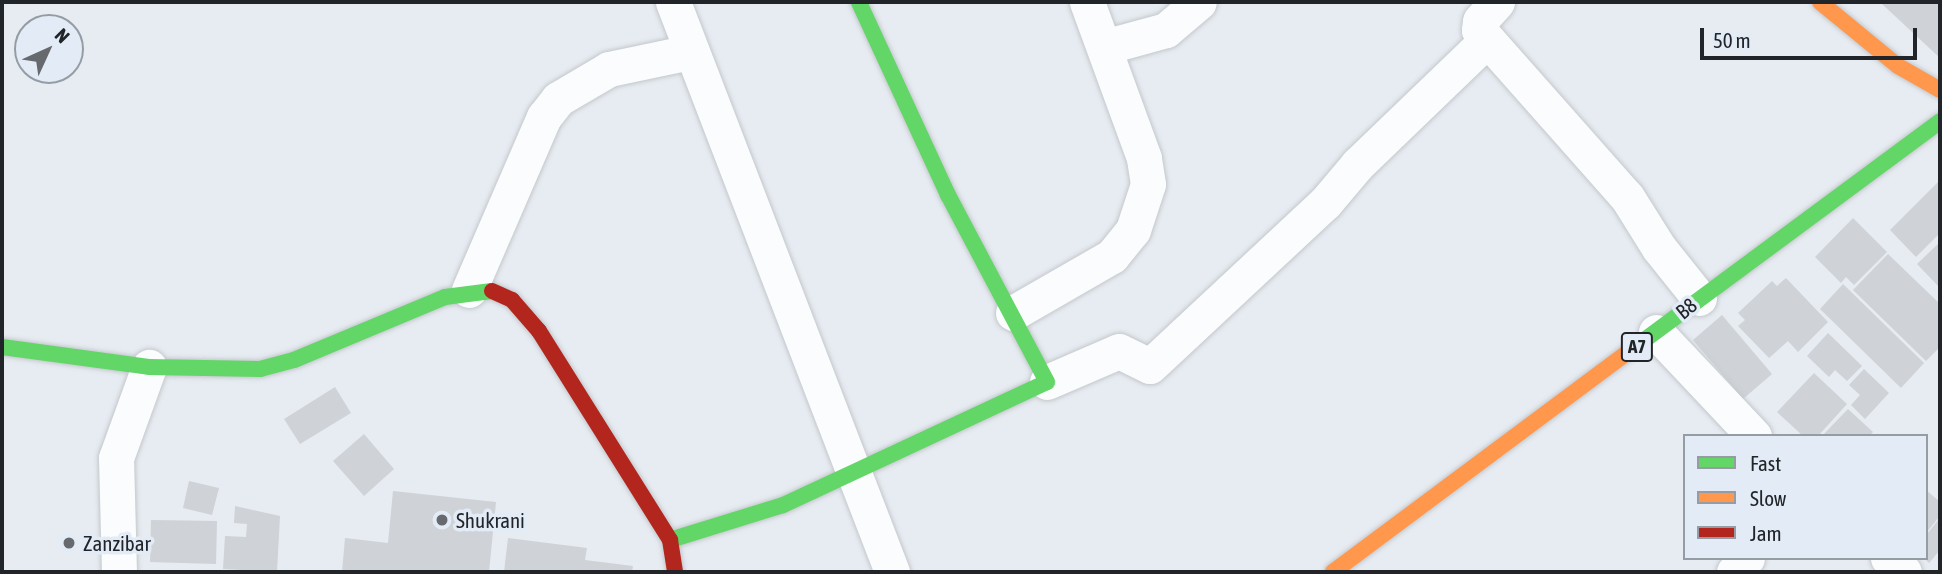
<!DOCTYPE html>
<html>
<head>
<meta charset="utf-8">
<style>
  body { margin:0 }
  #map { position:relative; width:1942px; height:574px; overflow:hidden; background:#e7ecf2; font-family:"Asap Condensed",sans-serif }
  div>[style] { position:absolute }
  .building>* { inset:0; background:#cfd2d6 }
  .roads { filter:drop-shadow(0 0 2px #c4c8cc) drop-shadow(0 0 2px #c4c8cc) }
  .street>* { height:35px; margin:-17.5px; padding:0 17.5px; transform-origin:17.5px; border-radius:17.5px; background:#fbfcfd }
  .fast>* { height:16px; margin:-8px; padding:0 8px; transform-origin:8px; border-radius:8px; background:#63d668 }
  .slow>* { height:16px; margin:-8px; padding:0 8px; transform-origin:8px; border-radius:8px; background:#ff974d }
  .jam>* { height:16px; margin:-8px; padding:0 8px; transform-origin:8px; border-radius:8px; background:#b3261e }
  .dots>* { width:19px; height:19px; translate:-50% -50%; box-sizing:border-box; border:4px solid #e3ecf6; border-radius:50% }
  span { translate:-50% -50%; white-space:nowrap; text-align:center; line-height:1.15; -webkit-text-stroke:7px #e3ecf6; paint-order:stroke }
  .shield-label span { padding:2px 5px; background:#e3ecf6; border:2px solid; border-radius:5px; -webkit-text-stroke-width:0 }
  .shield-label { font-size:19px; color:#212428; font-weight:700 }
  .street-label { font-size:21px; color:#212428 }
  .poi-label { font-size:21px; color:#212428 }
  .left { translate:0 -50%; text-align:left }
  .frame { position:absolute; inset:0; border:4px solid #212428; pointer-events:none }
  .legend { position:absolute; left:1683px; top:434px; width:245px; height:126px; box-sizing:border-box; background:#e3ecf6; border:2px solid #959ca4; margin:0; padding:9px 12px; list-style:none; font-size:21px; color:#212428 }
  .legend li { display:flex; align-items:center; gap:14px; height:35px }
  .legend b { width:35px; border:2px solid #959ca4 }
  .north { position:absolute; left:14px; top:14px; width:70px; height:70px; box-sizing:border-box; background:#e3ecf6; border:2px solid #959ca4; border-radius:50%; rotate:45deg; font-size:19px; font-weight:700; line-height:28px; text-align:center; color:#212428 }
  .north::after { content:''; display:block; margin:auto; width:24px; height:32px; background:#666a6f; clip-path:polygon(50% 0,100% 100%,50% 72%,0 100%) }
  .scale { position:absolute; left:1700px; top:28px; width:217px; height:32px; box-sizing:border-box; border:4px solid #212428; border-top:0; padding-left:9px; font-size:21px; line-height:24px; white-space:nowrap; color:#212428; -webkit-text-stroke:5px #e3ecf6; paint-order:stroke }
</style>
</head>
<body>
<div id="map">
  <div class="building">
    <div style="clip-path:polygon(1884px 2px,1940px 2px,1940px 58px,1882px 4px)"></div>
    <div style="clip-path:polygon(1940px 180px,1940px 233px,1916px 257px,1890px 230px)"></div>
    <div style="clip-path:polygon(1853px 218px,1887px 252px,1854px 285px,1846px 277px,1841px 283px,1815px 257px)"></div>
    <div style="clip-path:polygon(1940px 242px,1940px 288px,1917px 264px)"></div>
    <div style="clip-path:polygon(1888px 254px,1940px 304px,1940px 347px,1926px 361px,1853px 290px)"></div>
    <div style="clip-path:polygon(1786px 278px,1828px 322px,1798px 352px,1788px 341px,1769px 358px,1738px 326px,1745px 320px,1738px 313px,1772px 281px,1777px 286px)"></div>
    <div style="clip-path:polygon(1843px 284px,1924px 363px,1901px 388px,1820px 309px)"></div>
    <div style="clip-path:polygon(1722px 315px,1772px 374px,1743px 399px,1693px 340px)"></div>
    <div style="clip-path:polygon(1828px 333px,1862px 366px,1847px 381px,1835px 370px,1829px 377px,1807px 356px)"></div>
    <div style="clip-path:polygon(1864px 369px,1889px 393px,1865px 419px,1851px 405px,1860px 395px,1849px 385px)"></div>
    <div style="clip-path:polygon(1814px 373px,1847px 404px,1818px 436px,1803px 436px,1777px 412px)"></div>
    <div style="clip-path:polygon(335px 387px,351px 413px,300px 444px,284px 419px)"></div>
    <div style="clip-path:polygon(1848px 409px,1873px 432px,1869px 436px,1822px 436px)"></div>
    <div style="clip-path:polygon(364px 434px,394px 469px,364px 496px,333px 461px)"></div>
    <div style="clip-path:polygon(189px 481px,219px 488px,212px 515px,183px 508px)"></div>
    <div style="clip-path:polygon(1926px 490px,1940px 502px,1940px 516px,1926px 533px)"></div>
    <div style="clip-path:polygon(393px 491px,496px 502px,489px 572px,342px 572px,345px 538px,388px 543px)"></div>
    <div style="clip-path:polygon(235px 506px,280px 516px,277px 572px,223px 569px,225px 536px,246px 537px,247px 524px,234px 523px)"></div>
    <div style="clip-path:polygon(1940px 518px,1940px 550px,1929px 563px,1924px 558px,1926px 535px)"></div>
    <div style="clip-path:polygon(151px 520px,217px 521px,216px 564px,150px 562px)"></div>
    <div style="clip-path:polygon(508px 538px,587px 548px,585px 560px,633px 566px,632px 572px,504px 572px)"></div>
  </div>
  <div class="roads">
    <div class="street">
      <div style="left:673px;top:2px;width:611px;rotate:68.98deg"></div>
      <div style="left:1497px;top:2px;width:25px;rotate:132deg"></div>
      <div style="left:1480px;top:21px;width:9px;rotate:96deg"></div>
      <div style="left:1479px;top:30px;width:223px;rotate:48.5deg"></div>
      <div style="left:1627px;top:197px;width:60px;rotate:57.9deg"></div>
      <div style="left:1659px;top:248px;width:64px;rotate:51.3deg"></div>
      <div style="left:1104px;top:47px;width:64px;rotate:-15.3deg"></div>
      <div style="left:1166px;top:30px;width:43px;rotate:-40.3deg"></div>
      <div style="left:469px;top:290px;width:189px;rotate:-66.6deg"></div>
      <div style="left:544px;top:117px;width:23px;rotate:-52deg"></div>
      <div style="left:558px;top:99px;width:59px;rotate:-30.5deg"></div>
      <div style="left:609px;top:69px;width:83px;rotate:-11.9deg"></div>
      <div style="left:1013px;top:313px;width:114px;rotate:-29.9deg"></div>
      <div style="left:1112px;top:256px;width:33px;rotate:-51deg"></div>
      <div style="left:1133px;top:230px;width:48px;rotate:-71.9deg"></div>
      <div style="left:1148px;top:184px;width:26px;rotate:-99deg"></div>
      <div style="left:1144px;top:158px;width:166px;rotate:-110.1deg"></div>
      <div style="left:1656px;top:332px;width:143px;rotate:46.7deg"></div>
      <div style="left:1047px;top:382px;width:78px;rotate:-23.3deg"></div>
      <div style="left:1119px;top:351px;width:34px;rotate:26deg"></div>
      <div style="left:1150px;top:366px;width:239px;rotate:-43deg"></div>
      <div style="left:1325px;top:203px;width:51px;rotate:-49.8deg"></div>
      <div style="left:1358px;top:164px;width:179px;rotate:-43.9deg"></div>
      <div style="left:1888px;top:558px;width:21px;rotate:41deg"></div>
      <div style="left:119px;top:572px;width:114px;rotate:-91.5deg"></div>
      <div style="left:116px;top:458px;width:97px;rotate:-70.1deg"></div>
      <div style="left:1734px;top:572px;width:19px;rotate:-47deg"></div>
    </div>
    <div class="fast">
      <div style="left:2px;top:347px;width:148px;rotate:7.7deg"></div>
      <div style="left:149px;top:367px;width:111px;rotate:1deg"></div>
      <div style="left:260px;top:369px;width:35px;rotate:-15deg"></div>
      <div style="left:294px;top:360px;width:164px;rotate:-22.6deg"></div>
      <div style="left:445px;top:297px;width:47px;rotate:-7.3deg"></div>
      <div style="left:1635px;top:347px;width:380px;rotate:-36.5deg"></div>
      <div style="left:670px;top:540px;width:118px;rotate:-17.2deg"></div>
      <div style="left:783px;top:505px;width:291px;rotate:-25deg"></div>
      <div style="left:1047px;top:382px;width:212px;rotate:-117.9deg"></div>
      <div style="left:948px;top:195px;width:213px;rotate:-114.8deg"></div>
    </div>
    <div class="slow">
      <div style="left:1820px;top:2px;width:101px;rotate:39.4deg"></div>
      <div style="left:1898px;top:66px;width:48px;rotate:29.7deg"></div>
      <div style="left:1333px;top:572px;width:377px;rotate:-36.7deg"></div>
    </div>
    <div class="jam">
      <div style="left:492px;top:291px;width:22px;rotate:24deg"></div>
      <div style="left:512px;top:300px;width:41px;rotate:48.9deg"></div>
      <div style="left:539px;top:331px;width:247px;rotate:57.9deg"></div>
      <div style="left:670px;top:540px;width:32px;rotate:81deg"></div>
    </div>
  </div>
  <div class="dots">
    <div style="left:442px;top:520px;background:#666a6f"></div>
    <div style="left:69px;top:543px;background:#666a6f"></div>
  </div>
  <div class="shield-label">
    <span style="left:1637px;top:347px">A7</span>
  </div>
  <div class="street-label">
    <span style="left:1686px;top:308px;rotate:-39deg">B8</span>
  </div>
  <div class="poi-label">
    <span class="left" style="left:456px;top:520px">Shukrani</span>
    <span class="left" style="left:83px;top:543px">Zanzibar</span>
  </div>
  <div class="frame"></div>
  <ul class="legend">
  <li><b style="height:9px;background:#63d668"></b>Fast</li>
  <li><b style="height:9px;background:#ff974d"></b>Slow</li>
  <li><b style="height:9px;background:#b3261e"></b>Jam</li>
  </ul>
  <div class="north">N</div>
  <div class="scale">50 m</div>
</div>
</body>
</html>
